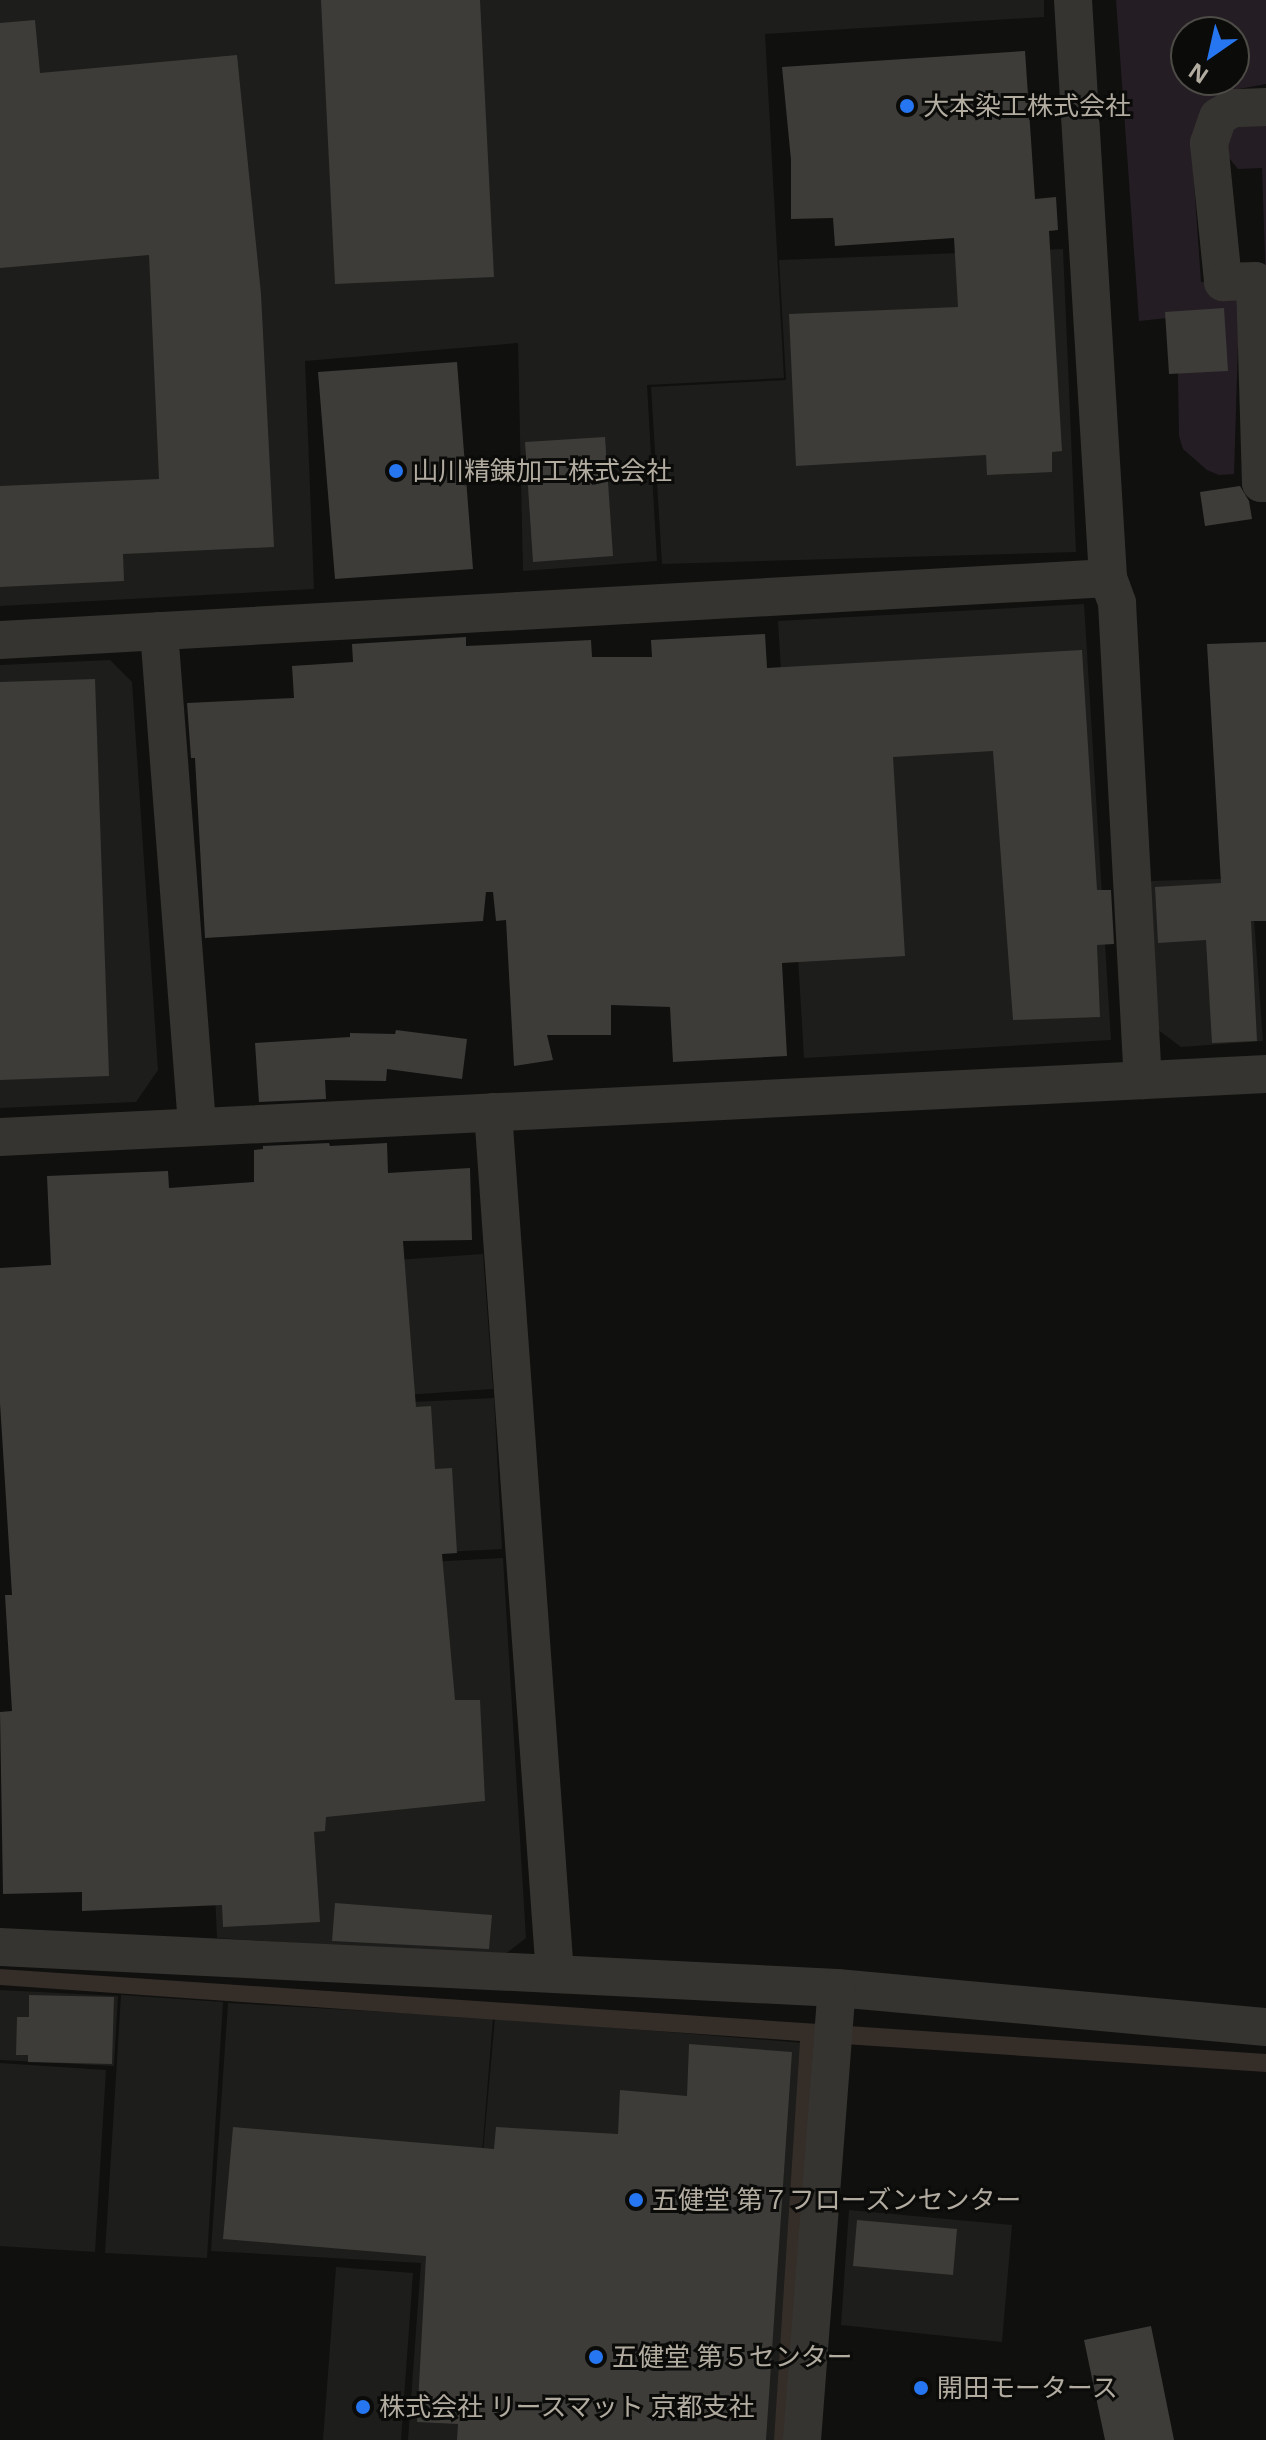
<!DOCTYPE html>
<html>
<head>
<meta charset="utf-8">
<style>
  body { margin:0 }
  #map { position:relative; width:1266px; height:2440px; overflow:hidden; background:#10100f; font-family:"Noto Sans","Noto Sans JP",sans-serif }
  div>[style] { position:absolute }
  .built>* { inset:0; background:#1d1d1b }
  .green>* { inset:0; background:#251d24 }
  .water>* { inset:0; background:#352d28 }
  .building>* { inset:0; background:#3d3c39 }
  .minor>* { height:38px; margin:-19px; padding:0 19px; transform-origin:19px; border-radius:19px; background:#353430 }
  .dots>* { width:22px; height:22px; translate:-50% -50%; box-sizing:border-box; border:4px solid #0b0b0a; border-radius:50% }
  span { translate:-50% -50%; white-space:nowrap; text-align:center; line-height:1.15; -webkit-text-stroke:6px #0b0b0a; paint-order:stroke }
  .poi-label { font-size:26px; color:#b1aba0 }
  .left { translate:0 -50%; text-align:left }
  .north { position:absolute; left:1170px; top:16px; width:80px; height:80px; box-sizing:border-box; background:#0b0b0a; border:2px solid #4d4b46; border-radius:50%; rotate:214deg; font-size:22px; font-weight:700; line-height:32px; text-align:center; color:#b1aba0 }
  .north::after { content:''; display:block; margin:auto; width:28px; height:36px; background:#2676f1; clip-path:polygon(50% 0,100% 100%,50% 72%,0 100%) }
</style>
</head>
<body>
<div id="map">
  <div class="built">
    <div style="clip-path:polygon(0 0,1044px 0,1044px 17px,765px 34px,784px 378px,647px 385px,657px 561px,523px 571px,518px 343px,305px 361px,314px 589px,0 606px)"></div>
    <div style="clip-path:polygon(1063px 249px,1076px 552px,662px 564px,651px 387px,786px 380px,779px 260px)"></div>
    <div style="clip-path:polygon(1084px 604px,1111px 1040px,804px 1058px,778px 621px)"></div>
    <div style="clip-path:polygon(110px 660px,132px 682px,158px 1070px,136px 1102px,0 1108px,0 665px)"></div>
    <div style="clip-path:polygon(1251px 878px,1263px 1041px,1181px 1047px,1157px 1029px,1150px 881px)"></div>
    <div style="clip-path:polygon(483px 1254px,493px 1389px,201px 1409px,192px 1274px)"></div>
    <div style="clip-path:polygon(494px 1398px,502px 1549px,198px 1565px,189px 1413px)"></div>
    <div style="clip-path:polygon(503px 1558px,526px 1938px,503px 1956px,217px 1938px,201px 1574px)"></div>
    <div style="clip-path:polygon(0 1990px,118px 1996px,114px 2066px,0 2060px)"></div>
    <div style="clip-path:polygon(121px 1995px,223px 2002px,207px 2258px,105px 2253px)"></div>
    <div style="clip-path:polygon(228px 2003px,493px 2018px,473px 2265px,495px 2018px,804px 2043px,777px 2440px,408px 2440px,421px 2263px,211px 2251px)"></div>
    <div style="clip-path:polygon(0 2063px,106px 2070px,95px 2252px,0 2246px)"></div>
    <div style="clip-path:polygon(849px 2210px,1012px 2225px,1002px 2342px,841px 2325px)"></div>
    <div style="clip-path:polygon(336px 2267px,413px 2273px,401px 2440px,323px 2440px)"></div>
  </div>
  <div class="green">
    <div style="clip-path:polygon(evenodd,1116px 0,1266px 0,1266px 84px,1233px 90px,1191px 140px,1201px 282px,1240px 278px,1234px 474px,1219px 475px,1207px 470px,1183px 449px,1179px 436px,1177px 317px,1139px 321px,1116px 0,1186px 32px,1234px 32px,1234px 80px,1186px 80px,1186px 32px)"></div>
    <div style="clip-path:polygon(1266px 122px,1266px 287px,1262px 168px,1238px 169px,1225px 153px,1233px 129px,1242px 123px)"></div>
  </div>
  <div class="water">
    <div style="clip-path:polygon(0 1969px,1266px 2054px,1266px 2072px,814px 2042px,787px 2440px,774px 2440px,800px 2041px,0 1985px)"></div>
  </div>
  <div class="building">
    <div style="clip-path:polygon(321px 0,480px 0,494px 277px,335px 284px)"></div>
    <div style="clip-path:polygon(35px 20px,40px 73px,237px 55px,261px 294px,274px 547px,123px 554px,124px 581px,0 587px,0 486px,159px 479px,149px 255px,0 268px,0 23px)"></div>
    <div style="clip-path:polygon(1025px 51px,1035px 199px,1056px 197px,1058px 230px,1049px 231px,1062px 451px,1052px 452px,1052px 472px,987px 475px,986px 455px,796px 466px,789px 314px,958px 307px,954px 238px,835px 246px,833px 218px,791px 219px,791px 160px,782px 67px)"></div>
    <div style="clip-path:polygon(1224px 308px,1228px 371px,1169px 374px,1165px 312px)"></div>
    <div style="clip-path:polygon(457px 362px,473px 569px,335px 579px,318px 372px)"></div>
    <div style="clip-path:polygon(605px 437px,613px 556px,533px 562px,525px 442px)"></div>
    <div style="clip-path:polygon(1240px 486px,1249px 501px,1252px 519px,1205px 526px,1200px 492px)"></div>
    <div style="clip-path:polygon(765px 634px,767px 668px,1082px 650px,1097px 890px,1111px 890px,1114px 944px,1097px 945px,1100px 1017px,1013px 1020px,993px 751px,893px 757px,905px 956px,782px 963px,787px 1056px,673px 1062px,670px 1007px,611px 1005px,611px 1035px,547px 1035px,553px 1060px,514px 1066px,506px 920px,496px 921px,493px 892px,486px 892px,483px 921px,205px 938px,195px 758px,191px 758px,187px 703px,294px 698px,292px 666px,353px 662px,352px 644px,466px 637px,466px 646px,591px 640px,592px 657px,652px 657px,651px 640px)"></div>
    <div style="clip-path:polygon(1266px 642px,1266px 921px,1251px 921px,1257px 1041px,1212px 1043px,1206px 940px,1158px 943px,1155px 887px,1221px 883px,1207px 644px)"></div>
    <div style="clip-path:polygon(95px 679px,109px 1076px,0 1080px,0 682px)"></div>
    <div style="clip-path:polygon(396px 1030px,467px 1039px,462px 1079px,387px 1069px,386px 1081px,325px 1080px,326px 1099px,259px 1102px,255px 1043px,350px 1037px,350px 1033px,395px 1034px)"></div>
    <div style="clip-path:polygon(329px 1143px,330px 1146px,387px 1143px,388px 1173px,470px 1168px,472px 1240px,403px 1241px,416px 1407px,431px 1406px,435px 1469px,452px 1468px,457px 1553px,442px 1554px,455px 1700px,480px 1700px,485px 1801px,326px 1817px,325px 1831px,314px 1832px,320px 1922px,223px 1927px,222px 1905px,82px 1911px,82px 1892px,3px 1894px,0 1712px,12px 1711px,5px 1595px,12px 1595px,0 1403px,0 1268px,51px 1265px,47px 1176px,168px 1171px,169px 1188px,254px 1182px,254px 1150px,263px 1149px,263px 1146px)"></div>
    <div style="clip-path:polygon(335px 1903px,492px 1915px,489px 1949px,332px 1941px)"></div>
    <div style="clip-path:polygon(29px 1995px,114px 1997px,112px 2064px,28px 2062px,28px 2055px,16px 2055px,17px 2017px,29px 2017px)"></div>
    <div style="clip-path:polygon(689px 2044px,792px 2052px,766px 2440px,457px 2440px,458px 2424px,417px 2422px,426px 2256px,223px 2239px,233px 2127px,494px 2149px,496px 2127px,618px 2134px,620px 2090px,687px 2096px)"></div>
    <div style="clip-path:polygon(857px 2220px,957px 2229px,953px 2275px,853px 2266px)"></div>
    <div style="clip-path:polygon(1151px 2326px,1174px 2440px,1105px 2440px,1084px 2340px)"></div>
  </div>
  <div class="minor">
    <div style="left:1073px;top:0;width:579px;rotate:86.53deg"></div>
    <div style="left:1108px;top:578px;width:27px;rotate:70deg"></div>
    <div style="left:1117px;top:603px;width:478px;rotate:86.9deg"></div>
    <div style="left:1266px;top:107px;width:33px;rotate:178deg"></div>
    <div style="left:1233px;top:108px;width:17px;rotate:149deg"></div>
    <div style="left:1218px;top:117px;width:28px;rotate:109deg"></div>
    <div style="left:1209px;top:143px;width:140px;rotate:84.2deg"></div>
    <div style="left:1223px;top:282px;width:32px;rotate:-2deg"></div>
    <div style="left:1255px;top:281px;width:202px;rotate:88.3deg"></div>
    <div style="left:1261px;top:483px;width:5px"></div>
    <div style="left:159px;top:631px;width:497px;rotate:85.6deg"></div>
    <div style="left:0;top:640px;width:1110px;rotate:-3.2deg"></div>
    <div style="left:493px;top:1112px;width:864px;rotate:85.89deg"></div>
    <div style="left:0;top:1137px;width:1268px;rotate:-2.85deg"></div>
    <div style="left:0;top:1947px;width:838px;rotate:2.8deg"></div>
    <div style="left:837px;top:1988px;width:431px;rotate:5.2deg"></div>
    <div style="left:802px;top:2440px;width:453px;rotate:-85.6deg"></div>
  </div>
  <div class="dots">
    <div style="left:907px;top:106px;background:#2676f1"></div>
    <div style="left:396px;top:471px;background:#2676f1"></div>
    <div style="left:636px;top:2200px;background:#2676f1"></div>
    <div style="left:596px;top:2357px;background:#2676f1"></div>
    <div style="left:921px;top:2388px;background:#2676f1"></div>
    <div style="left:363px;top:2407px;background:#2676f1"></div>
  </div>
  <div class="poi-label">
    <span class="left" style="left:923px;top:106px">大本染工株式会社</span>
    <span class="left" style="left:412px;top:471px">山川精錬加工株式会社</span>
    <span class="left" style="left:652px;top:2200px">五健堂 第７フローズンセンター</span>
    <span class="left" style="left:612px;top:2357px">五健堂 第５センター</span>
    <span class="left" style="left:937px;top:2388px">開田モータース</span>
    <span class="left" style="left:379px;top:2407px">株式会社 リースマット 京都支社</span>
  </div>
  <div class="north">N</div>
</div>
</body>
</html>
